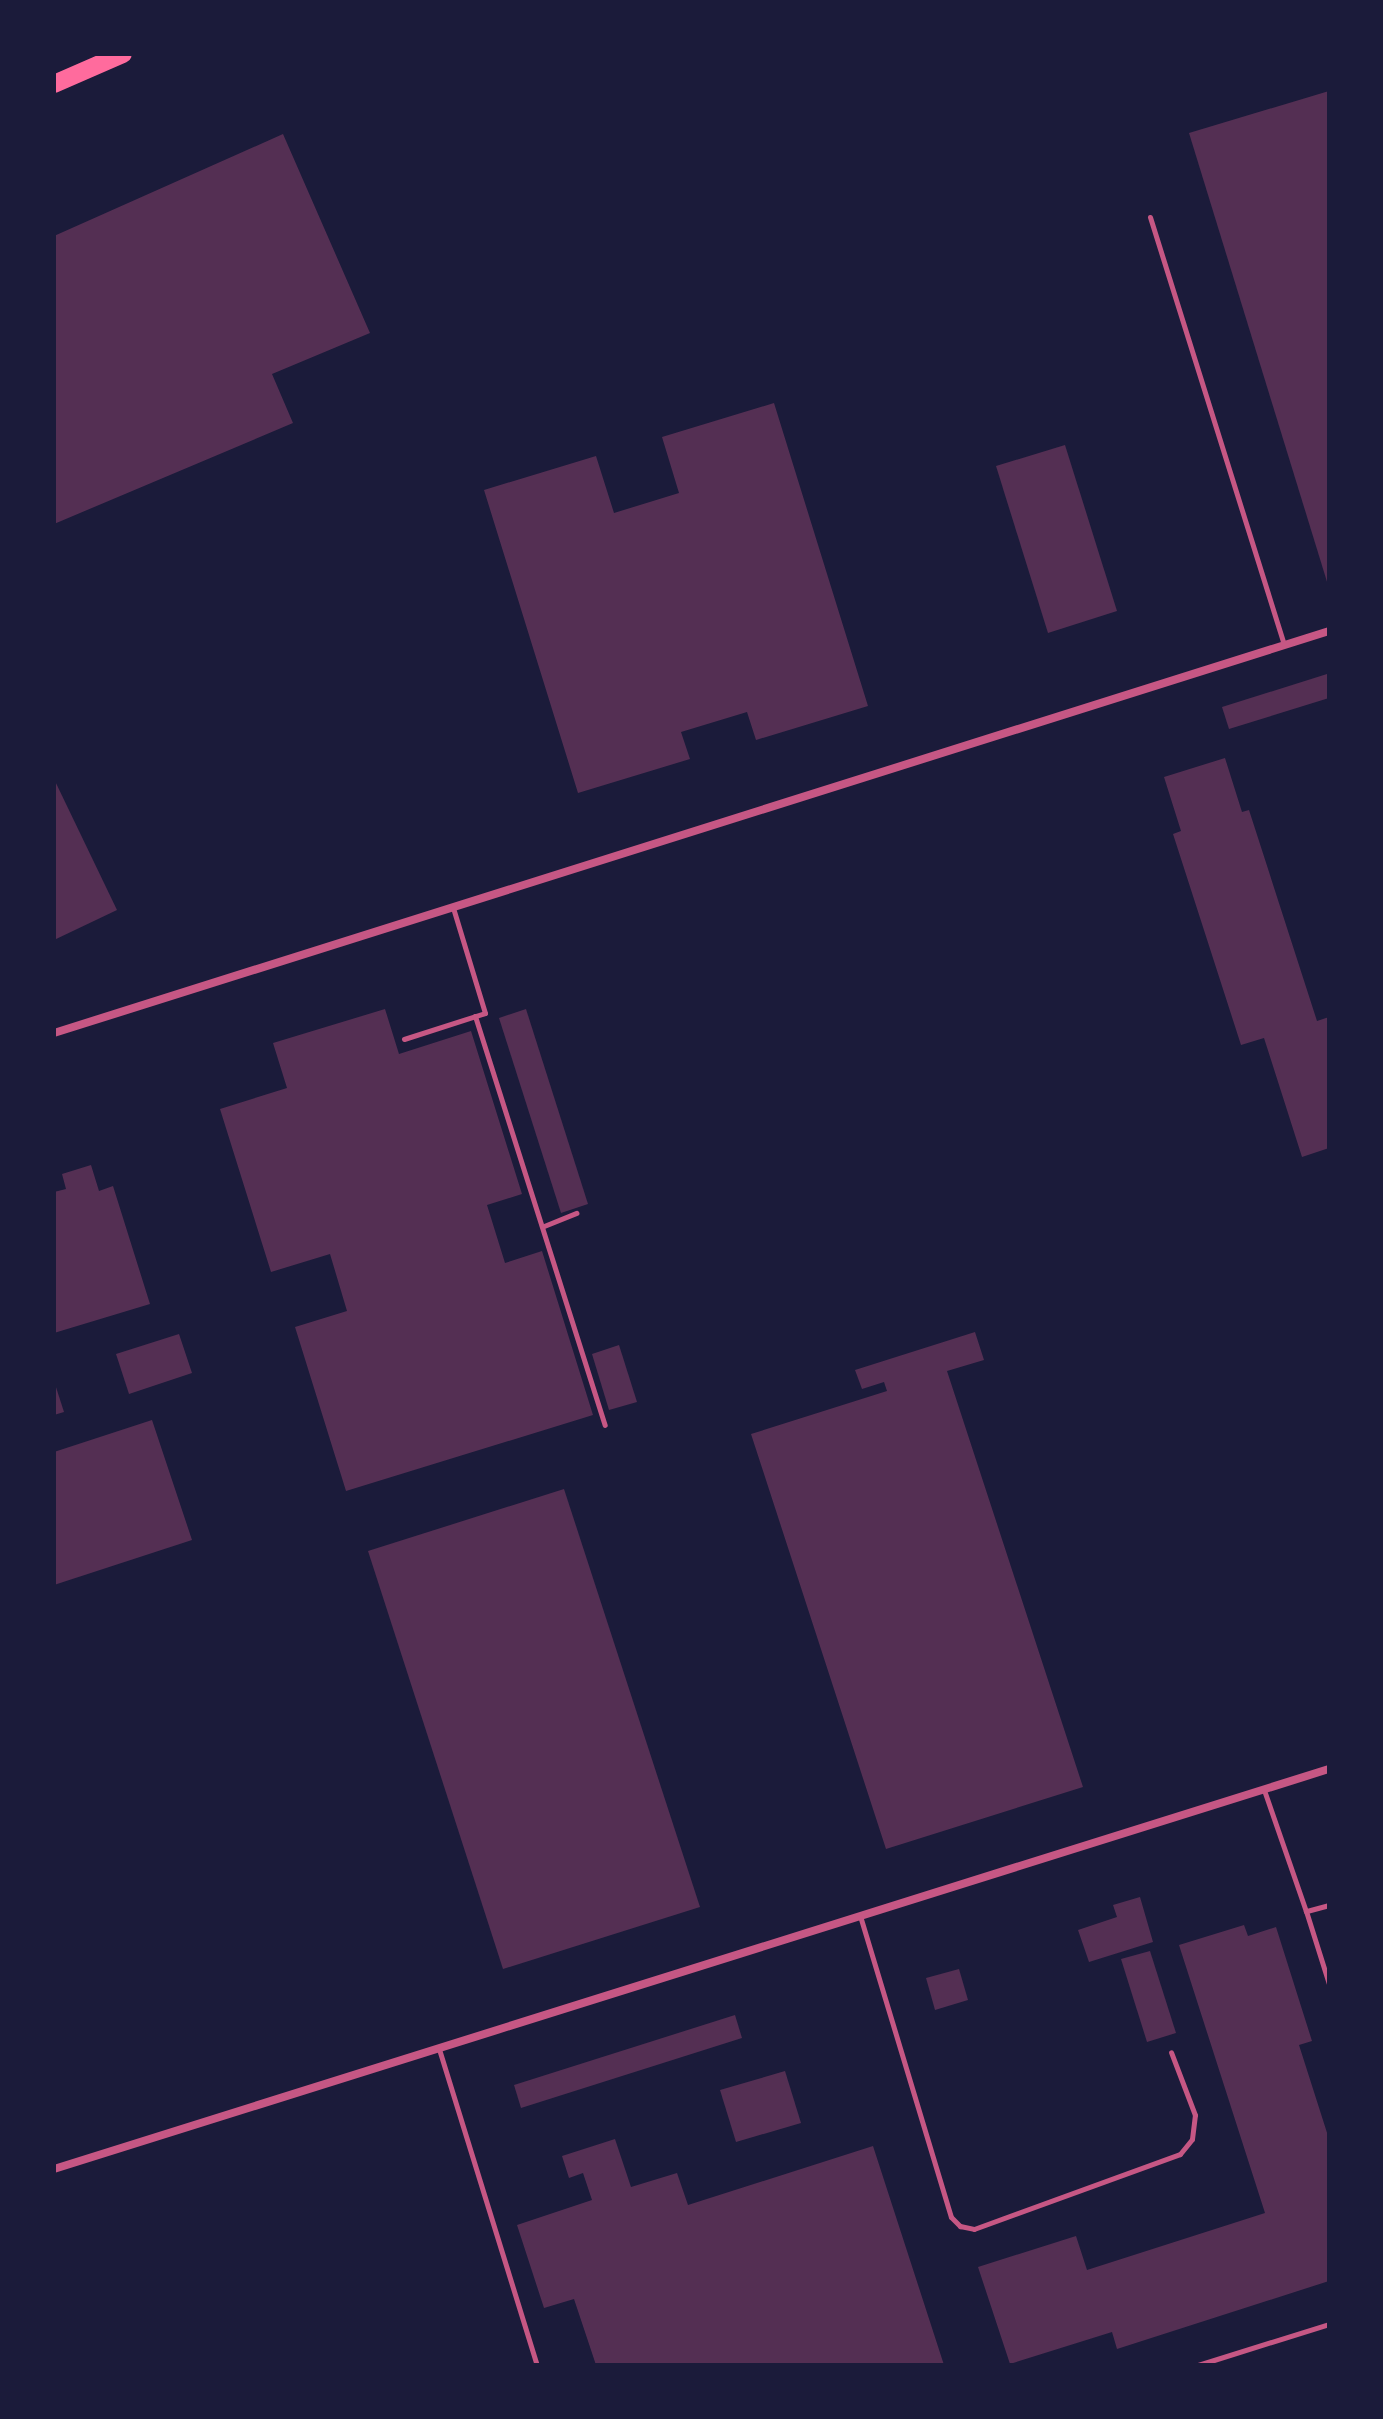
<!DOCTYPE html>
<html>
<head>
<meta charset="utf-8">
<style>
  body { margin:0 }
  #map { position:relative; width:1383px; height:2419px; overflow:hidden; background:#1b1b3a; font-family:Commissioner,sans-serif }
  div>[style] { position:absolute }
  .building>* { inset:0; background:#542f53 }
  .service>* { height:5px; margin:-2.5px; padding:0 2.5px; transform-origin:2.5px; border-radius:2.5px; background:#c65784 }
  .minor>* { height:8px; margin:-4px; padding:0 4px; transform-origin:4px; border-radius:4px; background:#c65784 }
  .primary>* { height:18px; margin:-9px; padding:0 9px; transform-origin:9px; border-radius:9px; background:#ff6b9d }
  span { translate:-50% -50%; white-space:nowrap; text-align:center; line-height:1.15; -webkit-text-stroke:7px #1b1b3a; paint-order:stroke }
  .frame { position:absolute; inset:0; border:56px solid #1b1b3a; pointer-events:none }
</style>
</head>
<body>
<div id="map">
  <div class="building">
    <div style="clip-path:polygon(1329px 91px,1329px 585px,1328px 585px,1189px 133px)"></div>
    <div style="clip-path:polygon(283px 134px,370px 333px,272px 374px,293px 423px,54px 524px,54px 236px)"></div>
    <div style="clip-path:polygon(774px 403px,868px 706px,756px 740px,747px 712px,681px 732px,690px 759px,578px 793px,484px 490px,596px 456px,614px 513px,679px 493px,662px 437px)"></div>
    <div style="clip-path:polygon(1065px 445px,1117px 611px,1048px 633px,996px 466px)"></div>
    <div style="clip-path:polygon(1327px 674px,1329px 698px,1229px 729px,1222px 707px)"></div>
    <div style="clip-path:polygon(1225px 758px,1242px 812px,1249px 810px,1317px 1021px,1329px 1017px,1329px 1148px,1302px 1157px,1264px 1038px,1241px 1045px,1173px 834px,1181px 831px,1164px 777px)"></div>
    <div style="clip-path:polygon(54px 779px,117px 910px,54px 940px)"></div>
    <div style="clip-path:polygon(385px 1009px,399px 1054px,471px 1031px,522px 1194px,487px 1205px,505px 1263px,542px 1251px,593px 1415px,346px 1491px,295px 1327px,347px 1311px,330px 1254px,271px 1272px,220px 1109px,287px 1088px,273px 1043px)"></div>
    <div style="clip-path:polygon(526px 1009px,588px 1204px,561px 1213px,499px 1018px)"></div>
    <div style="clip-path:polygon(91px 1165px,99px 1191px,113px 1186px,150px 1304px,54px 1333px,54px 1192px,66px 1189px,62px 1174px)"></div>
    <div style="clip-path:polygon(975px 1332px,984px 1360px,947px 1371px,1083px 1787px,886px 1849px,751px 1434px,887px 1391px,884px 1382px,862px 1389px,855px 1370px)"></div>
    <div style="clip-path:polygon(179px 1334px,192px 1373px,129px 1394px,116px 1354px)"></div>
    <div style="clip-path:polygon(619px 1345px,637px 1402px,609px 1410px,592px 1354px)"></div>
    <div style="clip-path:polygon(54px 1381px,64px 1412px,54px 1415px)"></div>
    <div style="clip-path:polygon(152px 1420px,192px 1540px,54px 1585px,54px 1452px)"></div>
    <div style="clip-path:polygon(564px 1489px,700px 1907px,503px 1969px,368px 1551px)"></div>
    <div style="clip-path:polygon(1140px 1897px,1153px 1942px,1089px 1962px,1078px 1930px,1117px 1917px,1113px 1905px)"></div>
    <div style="clip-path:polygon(1244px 1925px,1248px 1936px,1276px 1927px,1312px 2041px,1299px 2045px,1329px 2139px,1329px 2281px,1117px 2349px,1112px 2332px,1010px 2364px,978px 2267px,1076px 2236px,1087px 2270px,1265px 2213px,1179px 1945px)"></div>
    <div style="clip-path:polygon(1150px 1951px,1176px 2033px,1147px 2042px,1121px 1959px)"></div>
    <div style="clip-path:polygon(959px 1969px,968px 2000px,935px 2010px,926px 1978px)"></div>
    <div style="clip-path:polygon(735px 2015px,742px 2038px,521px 2108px,514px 2085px)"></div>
    <div style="clip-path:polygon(785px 2071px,801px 2123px,736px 2142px,720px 2090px)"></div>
    <div style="clip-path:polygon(615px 2139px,631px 2187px,677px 2173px,688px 2205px,873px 2146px,944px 2365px,596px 2365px,574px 2299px,544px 2308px,517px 2225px,592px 2200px,583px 2173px,569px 2178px,562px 2156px)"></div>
  </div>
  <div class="service">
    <div style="left:1150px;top:217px;width:448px;rotate:72.6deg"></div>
    <div style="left:475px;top:1016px;width:429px;rotate:72.4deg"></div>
    <div style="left:404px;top:1039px;width:85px;rotate:-17.8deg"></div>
    <div style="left:485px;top:1013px;width:110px;rotate:-106.9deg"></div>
    <div style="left:544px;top:1226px;width:35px;rotate:-22deg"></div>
    <div style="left:1264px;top:1790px;width:128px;rotate:70.9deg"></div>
    <div style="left:1329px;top:1905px;width:24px;rotate:165deg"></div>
    <div style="left:1306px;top:1911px;width:77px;rotate:72.5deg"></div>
    <div style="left:861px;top:1919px;width:311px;rotate:73.2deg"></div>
    <div style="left:951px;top:2217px;width:13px;rotate:45deg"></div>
    <div style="left:960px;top:2226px;width:14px;rotate:12deg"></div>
    <div style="left:974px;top:2229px;width:219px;rotate:-20deg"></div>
    <div style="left:1180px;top:2154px;width:19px;rotate:-51deg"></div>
    <div style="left:1192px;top:2139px;width:24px;rotate:-83deg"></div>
    <div style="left:1195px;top:2115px;width:67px;rotate:-110.9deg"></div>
    <div style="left:439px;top:2049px;width:331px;rotate:72.8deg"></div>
    <div style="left:1198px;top:2365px;width:137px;rotate:-17.4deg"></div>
  </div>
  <div class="minor">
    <div style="left:54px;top:1033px;width:1337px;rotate:-17.5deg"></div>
    <div style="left:54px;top:2169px;width:1336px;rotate:-17.42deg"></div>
  </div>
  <div class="primary">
    <div style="left:54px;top:84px;width:75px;rotate:-23.5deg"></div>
  </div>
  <div class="frame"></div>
</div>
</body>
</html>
